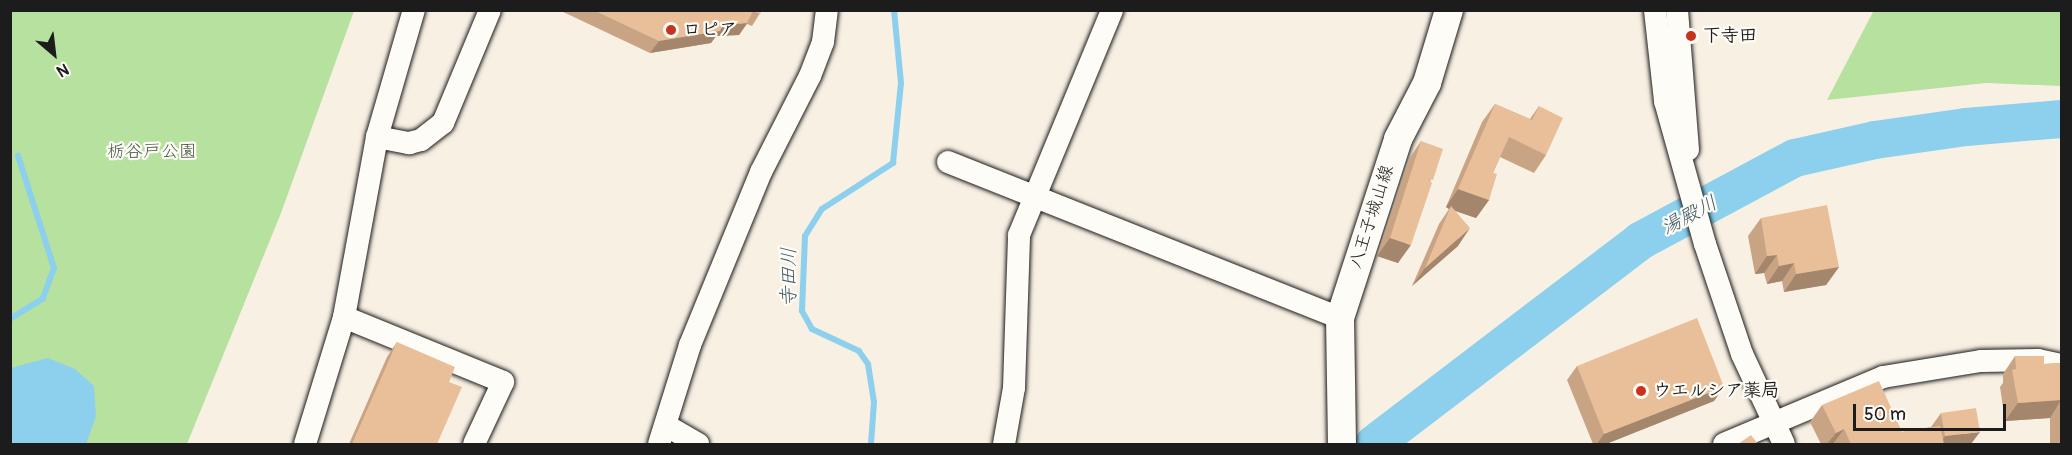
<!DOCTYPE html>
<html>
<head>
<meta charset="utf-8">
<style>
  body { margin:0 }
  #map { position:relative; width:2072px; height:455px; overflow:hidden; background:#f9f0e4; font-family:Pangolin,"Klee One",sans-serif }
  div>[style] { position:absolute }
  .green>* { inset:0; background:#b6e19f }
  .water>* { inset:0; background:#8cd0ed }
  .stream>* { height:6px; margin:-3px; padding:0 3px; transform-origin:3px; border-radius:3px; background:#8cd0ed }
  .river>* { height:38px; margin:-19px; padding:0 19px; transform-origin:19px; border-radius:19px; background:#8cd0ed }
  .roads { filter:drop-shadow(0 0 2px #1c1c1c) drop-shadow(0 0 2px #1c1c1c) }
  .minor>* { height:22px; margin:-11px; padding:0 11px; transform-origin:11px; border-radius:11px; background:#fdfcf7 }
  .major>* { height:28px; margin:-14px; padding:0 14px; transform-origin:14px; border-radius:14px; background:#fdfcf7 }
  .wall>* { inset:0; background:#c8a484 }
  .shaded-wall>* { inset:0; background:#a3866b }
  .building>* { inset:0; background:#e9bf99 }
  .dots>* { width:16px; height:16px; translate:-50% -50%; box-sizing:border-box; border:3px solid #fdfcf7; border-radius:50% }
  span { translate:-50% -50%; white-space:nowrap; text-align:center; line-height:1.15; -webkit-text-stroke:4.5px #fdfcf7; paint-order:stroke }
  .poi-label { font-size:18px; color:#1c1c1c; font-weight:700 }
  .left { translate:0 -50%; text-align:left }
  .park-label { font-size:18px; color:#4a5743 }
  .street-label { font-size:18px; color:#1c1c1c }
  .water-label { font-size:20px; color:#435b65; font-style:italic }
  .frame { position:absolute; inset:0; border:12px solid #1c1c1c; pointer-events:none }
  .north { position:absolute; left:24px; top:24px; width:60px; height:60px; -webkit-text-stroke:4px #fdfcf7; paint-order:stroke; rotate:152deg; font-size:16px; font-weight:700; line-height:24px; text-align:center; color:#1c1c1c }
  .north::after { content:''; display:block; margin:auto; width:21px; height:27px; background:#1c1c1c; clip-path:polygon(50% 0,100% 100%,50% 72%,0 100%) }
  .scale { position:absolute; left:1853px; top:404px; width:153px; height:27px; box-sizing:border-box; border:3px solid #1c1c1c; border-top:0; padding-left:8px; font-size:18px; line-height:21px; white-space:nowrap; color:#1c1c1c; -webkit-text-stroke:4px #fdfcf7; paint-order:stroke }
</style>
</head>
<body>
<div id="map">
  <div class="green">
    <div style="clip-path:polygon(1874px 10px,2061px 11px,2061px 86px,1986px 83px,1827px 100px)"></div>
    <div style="clip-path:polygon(10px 11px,354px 11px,281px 213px,187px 444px,11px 444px)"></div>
  </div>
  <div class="water">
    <div style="clip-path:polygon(48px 358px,75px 369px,94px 386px,96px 416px,86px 444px,11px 444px,11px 368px)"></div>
  </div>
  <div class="stream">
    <div style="left:10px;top:319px;width:39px;rotate:-32deg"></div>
    <div style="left:43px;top:298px;width:32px;rotate:-70deg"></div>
    <div style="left:54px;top:268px;width:118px;rotate:-107.8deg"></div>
    <div style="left:871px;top:444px;width:42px;rotate:-85.9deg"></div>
    <div style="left:874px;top:402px;width:38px;rotate:-99deg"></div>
    <div style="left:868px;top:364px;width:16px;rotate:-125deg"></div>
    <div style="left:859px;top:351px;width:52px;rotate:-154.9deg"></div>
    <div style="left:812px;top:329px;width:21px;rotate:-119deg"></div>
    <div style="left:802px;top:311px;width:75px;rotate:-87.7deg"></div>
    <div style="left:805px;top:236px;width:32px;rotate:-58deg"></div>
    <div style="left:822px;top:209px;width:85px;rotate:-32.9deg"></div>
    <div style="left:893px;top:163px;width:80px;rotate:-84.3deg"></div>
    <div style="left:901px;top:83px;width:73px;rotate:-95.5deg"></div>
  </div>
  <div class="river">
    <div style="left:1374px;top:444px;width:335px;rotate:-37.3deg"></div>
    <div style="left:1640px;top:241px;width:176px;rotate:-28.2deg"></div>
    <div style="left:1795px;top:158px;width:82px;rotate:-12.7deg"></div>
    <div style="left:1875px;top:140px;width:92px;rotate:-8.1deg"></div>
    <div style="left:1966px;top:127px;width:96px;rotate:-4.8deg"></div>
  </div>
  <div class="roads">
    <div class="minor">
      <div style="left:1655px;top:10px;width:92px;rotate:83.7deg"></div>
      <div style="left:1665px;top:101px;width:148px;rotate:74.4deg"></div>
      <div style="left:1705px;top:244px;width:116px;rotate:71.4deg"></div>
      <div style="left:1742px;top:354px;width:99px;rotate:65deg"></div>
      <div style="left:1677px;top:10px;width:140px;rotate:85.5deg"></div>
      <div style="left:377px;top:137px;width:33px;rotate:11deg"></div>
      <div style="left:409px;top:143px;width:12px;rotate:-14deg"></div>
      <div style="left:421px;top:140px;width:28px;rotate:-38deg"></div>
      <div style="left:443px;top:123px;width:122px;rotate:-67.4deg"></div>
      <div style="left:948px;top:162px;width:422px;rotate:21.7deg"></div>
      <div style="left:344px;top:317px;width:172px;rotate:22.2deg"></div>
      <div style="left:503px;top:382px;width:68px;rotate:115.1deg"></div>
      <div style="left:667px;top:426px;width:36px;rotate:30deg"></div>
      <div style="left:305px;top:444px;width:133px;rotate:-72.9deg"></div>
      <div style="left:344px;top:317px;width:183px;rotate:-79.6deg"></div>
      <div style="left:377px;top:137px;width:132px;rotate:-73.8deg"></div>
      <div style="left:659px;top:444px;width:104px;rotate:-72.6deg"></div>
      <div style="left:690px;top:345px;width:187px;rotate:-67.7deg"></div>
      <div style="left:761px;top:172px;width:108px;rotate:-63deg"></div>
      <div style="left:810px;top:76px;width:36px;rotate:-69deg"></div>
      <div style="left:823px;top:42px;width:32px;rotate:-83deg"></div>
      <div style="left:1004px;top:444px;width:57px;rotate:-79.9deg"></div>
      <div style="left:1014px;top:388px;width:153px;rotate:-88.1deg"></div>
      <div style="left:1019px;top:235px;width:243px;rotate:-67.5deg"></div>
      <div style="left:1724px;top:444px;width:173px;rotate:-22.8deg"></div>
      <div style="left:1883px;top:377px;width:99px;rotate:-9.3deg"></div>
      <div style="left:1981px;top:361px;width:57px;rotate:-1deg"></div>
      <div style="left:2038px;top:360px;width:25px;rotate:12deg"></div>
    </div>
    <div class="major">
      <div style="left:1342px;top:444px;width:126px;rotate:-90.9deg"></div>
      <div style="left:1340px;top:318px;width:188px;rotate:-72deg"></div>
      <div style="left:1398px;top:139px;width:63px;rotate:-62.6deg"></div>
      <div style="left:1427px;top:83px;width:76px;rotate:-73.2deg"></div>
    </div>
  </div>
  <div class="wall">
    <div style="clip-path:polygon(559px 10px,762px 10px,752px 26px,747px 24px,739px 35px,716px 36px,711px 43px,650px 53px)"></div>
    <div style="clip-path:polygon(1495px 104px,1530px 119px,1539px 106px,1546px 155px,1534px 173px,1500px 157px,1493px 173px,1489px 200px,1476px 218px,1455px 211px,1458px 246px,1412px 286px,1439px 224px,1449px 209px,1446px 207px,1482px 122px)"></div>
    <div style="clip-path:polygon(1421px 141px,1431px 183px,1398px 263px,1377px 256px,1409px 159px)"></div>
    <div style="clip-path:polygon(1761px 218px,1839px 267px,1826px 285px,1784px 292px,1782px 281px,1767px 284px,1764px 273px,1755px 274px,1748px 236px)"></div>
    <div style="clip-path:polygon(397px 342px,449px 382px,437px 444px,349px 444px,387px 357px)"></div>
    <div style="clip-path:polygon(2015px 356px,2044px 364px,2061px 363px,2061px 444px,2050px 444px,2050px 418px,2005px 421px,2000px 387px,2003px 383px,2003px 374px)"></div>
    <div style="clip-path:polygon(1577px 366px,1724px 387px,1714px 401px,1606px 444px,1593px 444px,1567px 380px)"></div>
    <div style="clip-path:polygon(1822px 405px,1902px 432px,1931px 427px,1941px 413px,1971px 444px,1821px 444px,1810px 422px)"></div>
  </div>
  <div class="shaded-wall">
    <div style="clip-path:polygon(747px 23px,739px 35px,716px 36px,711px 43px,650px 53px,659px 41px,723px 25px)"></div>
    <div style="clip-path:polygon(1458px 189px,1489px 200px,1476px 218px,1450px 209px,1451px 206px,1449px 209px,1446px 207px)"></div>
    <div style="clip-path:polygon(1470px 228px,1458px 246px,1412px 286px,1425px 268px)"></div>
    <div style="clip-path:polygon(1390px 238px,1411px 245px,1398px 263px,1377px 256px)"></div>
    <div style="clip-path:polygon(1777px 255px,1764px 273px,1755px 274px,1767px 256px)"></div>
    <div style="clip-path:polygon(1794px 263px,1782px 281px,1767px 284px,1779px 266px)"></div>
    <div style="clip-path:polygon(1839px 267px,1826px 285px,1784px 292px,1796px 274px)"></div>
    <div style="clip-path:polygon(1724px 387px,1714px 401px,1606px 444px,1597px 444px,1604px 434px)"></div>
    <div style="clip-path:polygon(2061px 400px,2050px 418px,2005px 421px,2018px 403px)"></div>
    <div style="clip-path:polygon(1844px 429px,1833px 444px,1827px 444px,1836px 433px)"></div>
    <div style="clip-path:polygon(1980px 432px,1971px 444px,1940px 444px,1945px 436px)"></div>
  </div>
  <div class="building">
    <div style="clip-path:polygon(593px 10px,762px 10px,760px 14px,753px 11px,747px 23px,723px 25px,720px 31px,659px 41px)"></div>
    <div style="clip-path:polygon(1495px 104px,1532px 120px,1539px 106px,1563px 118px,1546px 155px,1509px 137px,1493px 173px,1497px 174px,1489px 200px,1458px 189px)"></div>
    <div style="clip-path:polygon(1421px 141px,1443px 149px,1433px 180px,1428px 179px,1432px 183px,1411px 245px,1390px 238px)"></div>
    <div style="clip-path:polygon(1827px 205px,1839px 267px,1796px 274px,1794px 263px,1779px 266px,1777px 255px,1767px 256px,1761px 218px)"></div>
    <div style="clip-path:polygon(1451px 206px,1470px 228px,1425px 268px)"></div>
    <div style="clip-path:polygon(1697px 318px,1724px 387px,1604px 434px,1577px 366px)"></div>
    <div style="clip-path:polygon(397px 342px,455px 367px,449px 382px,462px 387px,437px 444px,352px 444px)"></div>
    <div style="clip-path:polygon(2015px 356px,2044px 356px,2044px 364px,2061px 363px,2061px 400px,2018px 403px,2012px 370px,2016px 369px)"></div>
    <div style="clip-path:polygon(1879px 381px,1902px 432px,1940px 426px,1944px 444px,1851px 444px,1844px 429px,1836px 433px,1822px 405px)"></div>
    <div style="clip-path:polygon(1976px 408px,1980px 432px,1945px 436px,1941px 413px)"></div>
    <div style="clip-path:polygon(1751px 435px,1758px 444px,1738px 444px)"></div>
  </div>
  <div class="dots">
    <div style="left:671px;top:30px;background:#c8321e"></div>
    <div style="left:1691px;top:36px;background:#c8321e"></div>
    <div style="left:1641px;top:391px;background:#c8321e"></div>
  </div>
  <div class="poi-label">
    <span class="left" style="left:683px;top:30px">ロピア</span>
    <span class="left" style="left:1703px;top:36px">下寺田</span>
    <span class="left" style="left:1653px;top:391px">ウエルシア薬局</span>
  </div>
  <div class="park-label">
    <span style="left:152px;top:152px">栃谷戸公園</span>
  </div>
  <div class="street-label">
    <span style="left:1372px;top:217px;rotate:-72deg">八王子城山線</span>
  </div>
  <div class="water-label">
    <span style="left:1689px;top:215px;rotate:-28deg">湯殿川</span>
    <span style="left:788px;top:277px;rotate:-90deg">寺田川</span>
  </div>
  <div class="frame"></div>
  <div class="north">N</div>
  <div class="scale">50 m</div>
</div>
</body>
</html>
